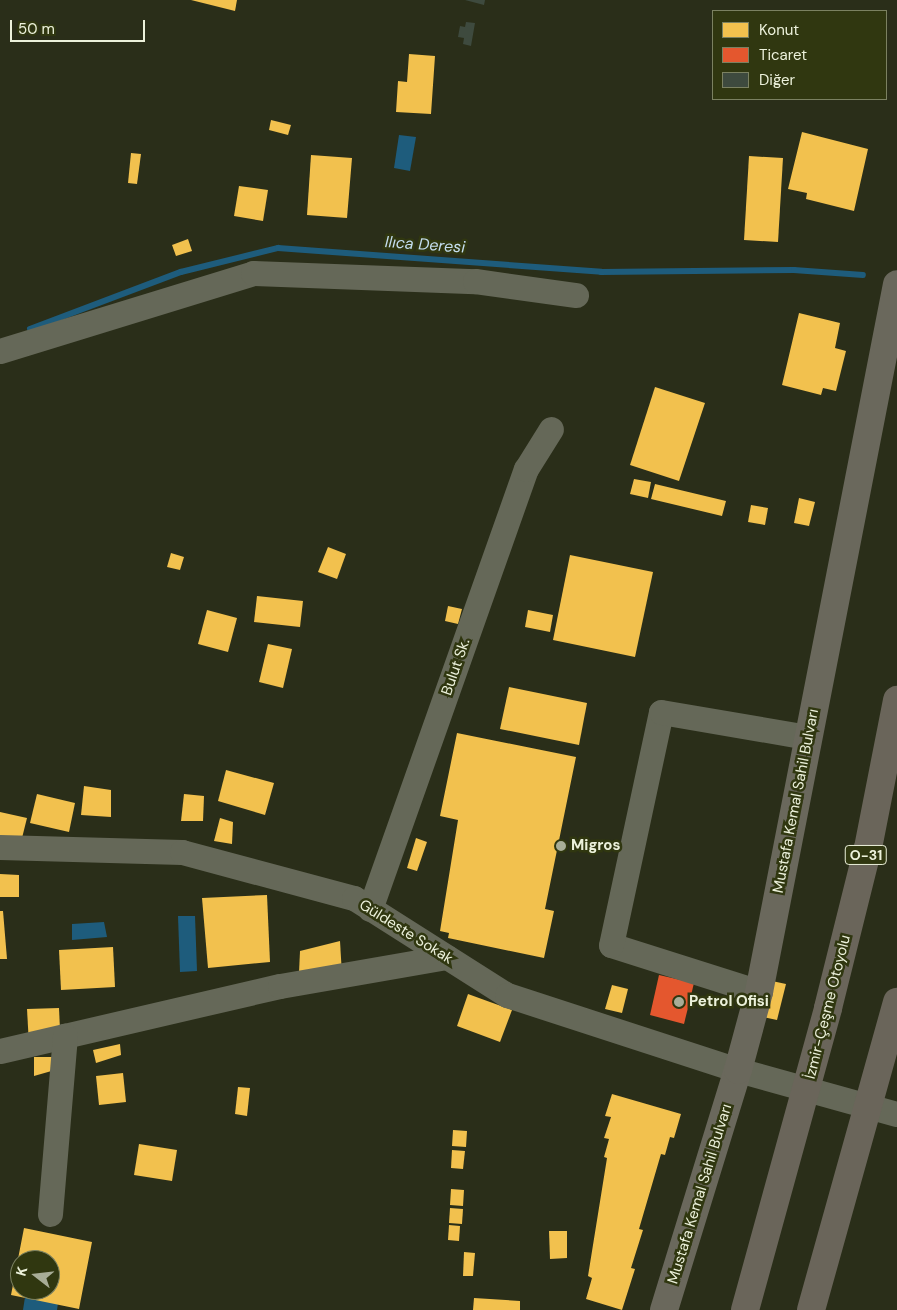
<!DOCTYPE html>
<html>
<head>
<meta charset="utf-8">
<style>
  body { margin:0 }
  #map { position:relative; width:897px; height:1310px; overflow:hidden; background:#2a2e19; font-family:"DM Sans",sans-serif }
  div>[style] { position:absolute }
  .water>* { inset:0; background:#1e5c7c }
  .homes>* { inset:0; background:#f2c14e }
  .shops>* { inset:0; background:#e4572e }
  .stream>* { height:5.5px; margin:-2.75px; padding:0 2.75px; transform-origin:2.75px; border-radius:2.75px; background:#1e5c7c }
  .building>* { inset:0; background:#3e4a3e }
  .minor>* { height:25px; margin:-12.5px; padding:0 12.5px; transform-origin:12.5px; border-radius:12.5px; background:#656858 }
  .major>* { height:28px; margin:-14px; padding:0 14px; transform-origin:14px; border-radius:14px; background:#6a685c }
  .highway>* { height:28px; margin:-14px; padding:0 14px; transform-origin:14px; border-radius:14px; background:#6a655a }
  .dots>* { width:14px; height:14px; translate:-50% -50%; box-sizing:border-box; border:2px solid #303710; border-radius:50% }
  span { translate:-50% -50%; white-space:nowrap; text-align:center; line-height:1.15; -webkit-text-stroke:5px #303710; paint-order:stroke }
  .shield-label span { padding:1px 4px; background:#303710; border:1px solid; border-radius:4px; -webkit-text-stroke-width:0 }
  .shield-label { font-size:14px; color:#ecf1db; font-weight:700 }
  .street-label { font-size:15px; color:#ecf1db }
  .poi-label { font-size:15px; color:#ecf1db; font-weight:700 }
  .left { translate:0 -50%; text-align:left }
  .water-label { font-size:16px; color:#c4ddee; font-style:italic }
  .legend { position:absolute; left:712px; top:10px; width:175px; height:90px; box-sizing:border-box; background:#303710; border:1px solid #7b8161; margin:0; padding:6px 9px; list-style:none; font-size:15px; color:#ecf1db }
  .legend li { display:flex; align-items:center; gap:10px; height:25px }
  .legend b { width:25px; border:1px solid #7b8161 }
  .north { position:absolute; left:10px; top:1250px; width:50px; height:50px; box-sizing:border-box; background:#303710; border:1px solid #7b8161; border-radius:50%; rotate:286deg; font-size:14px; font-weight:700; line-height:20px; text-align:center; color:#ecf1db }
  .north::after { content:''; display:block; margin:auto; width:18px; height:22px; background:#a8ad97; clip-path:polygon(50% 0,100% 100%,50% 72%,0 100%) }
  .scale { position:absolute; left:10px; top:20px; width:135px; height:22px; box-sizing:border-box; border:2px solid #ecf1db; border-top:0; padding-left:6px; font-size:15px; line-height:18px; white-space:nowrap; color:#ecf1db; -webkit-text-stroke:4px #303710; paint-order:stroke }
</style>
</head>
<body>
<div id="map">
  <div class="water">
    <div style="clip-path:polygon(399px 135px,416px 137px,410px 171px,394px 168px)"></div>
    <div style="clip-path:polygon(178px 916px,195px 916px,197px 971px,180px 972px)"></div>
    <div style="clip-path:polygon(104px 922px,107px 937px,72px 940px,72px 924px)"></div>
    <div style="clip-path:polygon(25px 1297px,58px 1303px,57px 1310px,23px 1310px)"></div>
  </div>
  <div class="homes">
    <div style="clip-path:polygon(191px 0,237px 0,235px 11px)"></div>
    <div style="clip-path:polygon(409px 54px,435px 56px,431px 114px,396px 112px,398px 81px,407px 82px)"></div>
    <div style="clip-path:polygon(271px 120px,291px 125px,288px 135px,269px 130px)"></div>
    <div style="clip-path:polygon(802px 132px,868px 149px,854px 211px,806px 199px,807px 193px,788px 189px)"></div>
    <div style="clip-path:polygon(131px 153px,141px 154px,137px 184px,128px 183px)"></div>
    <div style="clip-path:polygon(311px 155px,352px 158px,347px 218px,307px 215px)"></div>
    <div style="clip-path:polygon(749px 156px,783px 158px,778px 242px,744px 240px)"></div>
    <div style="clip-path:polygon(239px 186px,268px 190px,263px 221px,234px 216px)"></div>
    <div style="clip-path:polygon(188px 239px,192px 251px,176px 256px,172px 245px)"></div>
    <div style="clip-path:polygon(799px 313px,840px 323px,835px 348px,846px 351px,836px 391px,823px 388px,821px 395px,782px 385px)"></div>
    <div style="clip-path:polygon(655px 387px,705px 403px,679px 481px,630px 465px)"></div>
    <div style="clip-path:polygon(634px 479px,651px 482px,648px 498px,630px 494px)"></div>
    <div style="clip-path:polygon(655px 484px,726px 501px,722px 516px,651px 499px)"></div>
    <div style="clip-path:polygon(799px 498px,815px 502px,809px 526px,794px 523px)"></div>
    <div style="clip-path:polygon(751px 505px,768px 508px,765px 525px,748px 522px)"></div>
    <div style="clip-path:polygon(328px 547px,346px 554px,337px 579px,318px 572px)"></div>
    <div style="clip-path:polygon(171px 553px,184px 557px,180px 570px,167px 567px)"></div>
    <div style="clip-path:polygon(570px 555px,653px 572px,635px 657px,553px 640px)"></div>
    <div style="clip-path:polygon(257px 596px,303px 601px,300px 627px,254px 622px)"></div>
    <div style="clip-path:polygon(448px 606px,462px 609px,458px 624px,445px 621px)"></div>
    <div style="clip-path:polygon(207px 610px,237px 618px,228px 652px,198px 644px)"></div>
    <div style="clip-path:polygon(528px 610px,553px 615px,550px 632px,525px 627px)"></div>
    <div style="clip-path:polygon(268px 644px,292px 649px,283px 688px,259px 682px)"></div>
    <div style="clip-path:polygon(509px 687px,587px 703px,579px 745px,500px 729px)"></div>
    <div style="clip-path:polygon(457px 733px,576px 757px,545px 909px,554px 911px,544px 958px,448px 938px,449px 933px,440px 931px,458px 820px,440px 816px)"></div>
    <div style="clip-path:polygon(226px 770px,274px 783px,265px 815px,218px 801px)"></div>
    <div style="clip-path:polygon(84px 786px,111px 790px,111px 817px,81px 815px)"></div>
    <div style="clip-path:polygon(37px 794px,75px 803px,69px 832px,30px 823px)"></div>
    <div style="clip-path:polygon(184px 794px,204px 796px,203px 821px,181px 821px)"></div>
    <div style="clip-path:polygon(0 812px,27px 818px,21px 842px,0 838px)"></div>
    <div style="clip-path:polygon(220px 818px,233px 822px,232px 844px,214px 841px)"></div>
    <div style="clip-path:polygon(416px 838px,427px 842px,417px 871px,407px 868px)"></div>
    <div style="clip-path:polygon(0 874px,19px 875px,19px 897px,0 897px)"></div>
    <div style="clip-path:polygon(267px 895px,270px 962px,208px 968px,202px 898px)"></div>
    <div style="clip-path:polygon(0 911px,3px 911px,7px 959px,0 959px)"></div>
    <div style="clip-path:polygon(340px 941px,342px 975px,299px 973px,300px 951px)"></div>
    <div style="clip-path:polygon(113px 947px,115px 987px,61px 990px,59px 950px)"></div>
    <div style="clip-path:polygon(772px 981px,786px 984px,777px 1020px,763px 1017px)"></div>
    <div style="clip-path:polygon(612px 985px,628px 989px,622px 1013px,605px 1009px)"></div>
    <div style="clip-path:polygon(468px 994px,512px 1010px,500px 1042px,457px 1026px)"></div>
    <div style="clip-path:polygon(59px 1008px,60px 1030px,29px 1045px,27px 1009px)"></div>
    <div style="clip-path:polygon(120px 1044px,121px 1055px,96px 1063px,93px 1050px)"></div>
    <div style="clip-path:polygon(34px 1057px,55px 1057px,55px 1070px,34px 1076px)"></div>
    <div style="clip-path:polygon(123px 1073px,126px 1102px,99px 1105px,96px 1076px)"></div>
    <div style="clip-path:polygon(238px 1087px,250px 1088px,247px 1116px,235px 1114px)"></div>
    <div style="clip-path:polygon(612px 1094px,681px 1114px,674px 1138px,670px 1137px,665px 1155px,661px 1154px,639px 1229px,643px 1230px,631px 1268px,635px 1269px,622px 1310px,586px 1299px,592px 1278px,588px 1276px,607px 1158px,604px 1157px,609px 1139px,604px 1138px,611px 1117px,605px 1116px)"></div>
    <div style="clip-path:polygon(453px 1130px,467px 1131px,466px 1147px,452px 1146px)"></div>
    <div style="clip-path:polygon(139px 1144px,177px 1150px,172px 1181px,134px 1175px)"></div>
    <div style="clip-path:polygon(452px 1150px,465px 1151px,463px 1169px,451px 1168px)"></div>
    <div style="clip-path:polygon(451px 1189px,464px 1190px,463px 1206px,450px 1205px)"></div>
    <div style="clip-path:polygon(450px 1208px,463px 1209px,462px 1224px,449px 1223px)"></div>
    <div style="clip-path:polygon(449px 1225px,460px 1226px,459px 1241px,448px 1240px)"></div>
    <div style="clip-path:polygon(evenodd,24px 1228px,92px 1242px,79px 1309px,11px 1295px,24px 1228px,20px 1260px,50px 1260px,50px 1290px,20px 1290px,20px 1260px)"></div>
    <div style="clip-path:polygon(549px 1231px,567px 1231px,567px 1258px,550px 1259px)"></div>
    <div style="clip-path:polygon(464px 1252px,475px 1253px,473px 1276px,463px 1276px)"></div>
    <div style="clip-path:polygon(474px 1298px,520px 1301px,520px 1310px,473px 1310px)"></div>
  </div>
  <div class="shops">
    <div style="clip-path:polygon(659px 975px,694px 983px,684px 1024px,650px 1015px)"></div>
  </div>
  <div class="stream">
    <div style="left:30px;top:329px;width:161px;rotate:-20.7deg"></div>
    <div style="left:181px;top:272px;width:100px;rotate:-13.9deg"></div>
    <div style="left:278px;top:248px;width:324px;rotate:4.2deg"></div>
    <div style="left:601px;top:272px;width:193px;rotate:-0.6deg"></div>
    <div style="left:794px;top:270px;width:69px;rotate:4.1deg"></div>
  </div>
  <div class="building">
    <div style="clip-path:polygon(465px 0,485px 0,484px 5px)"></div>
    <div style="clip-path:polygon(466px 22px,475px 23px,471px 46px,463px 44px,464px 38px,458px 37px,460px 26px,465px 27px)"></div>
  </div>
  <div class="minor">
    <div style="left:0;top:351px;width:265px;rotate:-17.1deg"></div>
    <div style="left:253px;top:273px;width:222px;rotate:2.1deg"></div>
    <div style="left:475px;top:281px;width:102px;rotate:7.9deg"></div>
    <div style="left:0;top:847px;width:182px;rotate:1.6deg"></div>
    <div style="left:182px;top:852px;width:178px;rotate:15deg"></div>
    <div style="left:354px;top:898px;width:181px;rotate:32.4deg"></div>
    <div style="left:507px;top:995px;width:243px;rotate:18deg"></div>
    <div style="left:738px;top:1070px;width:165px;rotate:15.5deg"></div>
    <div style="left:370px;top:909px;width:467px;rotate:-70.5deg"></div>
    <div style="left:526px;top:469px;width:47px;rotate:-58deg"></div>
    <div style="left:759px;top:992px;width:155px;rotate:-162.4deg"></div>
    <div style="left:611px;top:945px;width:238px;rotate:-77.9deg"></div>
    <div style="left:661px;top:712px;width:149px;rotate:9.7deg"></div>
    <div style="left:0;top:1051px;width:287px;rotate:-13.1deg"></div>
    <div style="left:280px;top:986px;width:169px;rotate:-9.9deg"></div>
    <div style="left:50px;top:1214px;width:179px;rotate:-85.2deg"></div>
  </div>
  <div class="major">
    <div style="left:664px;top:1310px;width:251px;rotate:-72.9deg"></div>
    <div style="left:738px;top:1070px;width:81px;rotate:-74.9deg"></div>
    <div style="left:759px;top:992px;width:721px;rotate:-78.97deg"></div>
  </div>
  <div class="highway">
    <div style="left:745px;top:1310px;width:313px;rotate:-74.6deg"></div>
    <div style="left:828px;top:1008px;width:165px;rotate:-76deg"></div>
    <div style="left:868px;top:848px;width:151px;rotate:-78.9deg"></div>
    <div style="left:811px;top:1310px;width:320px;rotate:-74.4deg"></div>
  </div>
  <div class="dots">
    <div style="left:561px;top:846px;background:#a8ad97"></div>
    <div style="left:679px;top:1002px;background:#a8ad97"></div>
  </div>
  <div class="shield-label">
    <span style="left:866px;top:855px">O-31</span>
  </div>
  <div class="street-label">
    <span style="left:456px;top:667px;rotate:-71deg">Bulut Sk.</span>
    <span style="left:796px;top:801px;rotate:-79deg">Mustafa Kemal Sahil Bulvarı</span>
    <span style="left:406px;top:932px;rotate:32deg">Güldeste Sokak</span>
    <span style="left:828px;top:1007px;rotate:-76deg">İzmir-Çeşme Otoyolu</span>
    <span style="left:700px;top:1194px;rotate:-73deg">Mustafa Kemal Sahil Bulvarı</span>
  </div>
  <div class="poi-label">
    <span class="left" style="left:571px;top:846px">Migros</span>
    <span class="left" style="left:689px;top:1002px">Petrol Ofisi</span>
  </div>
  <div class="water-label">
    <span style="left:425px;top:245px;rotate:4deg">Ilıca Deresi</span>
  </div>
  <ul class="legend">
  <li><b style="height:14px;background:#f2c14e"></b>Konut</li>
  <li><b style="height:14px;background:#e4572e"></b>Ticaret</li>
  <li><b style="height:14px;background:#3e4a3e"></b>Diğer</li>
  </ul>
  <div class="north">K</div>
  <div class="scale">50 m</div>
</div>
</body>
</html>
